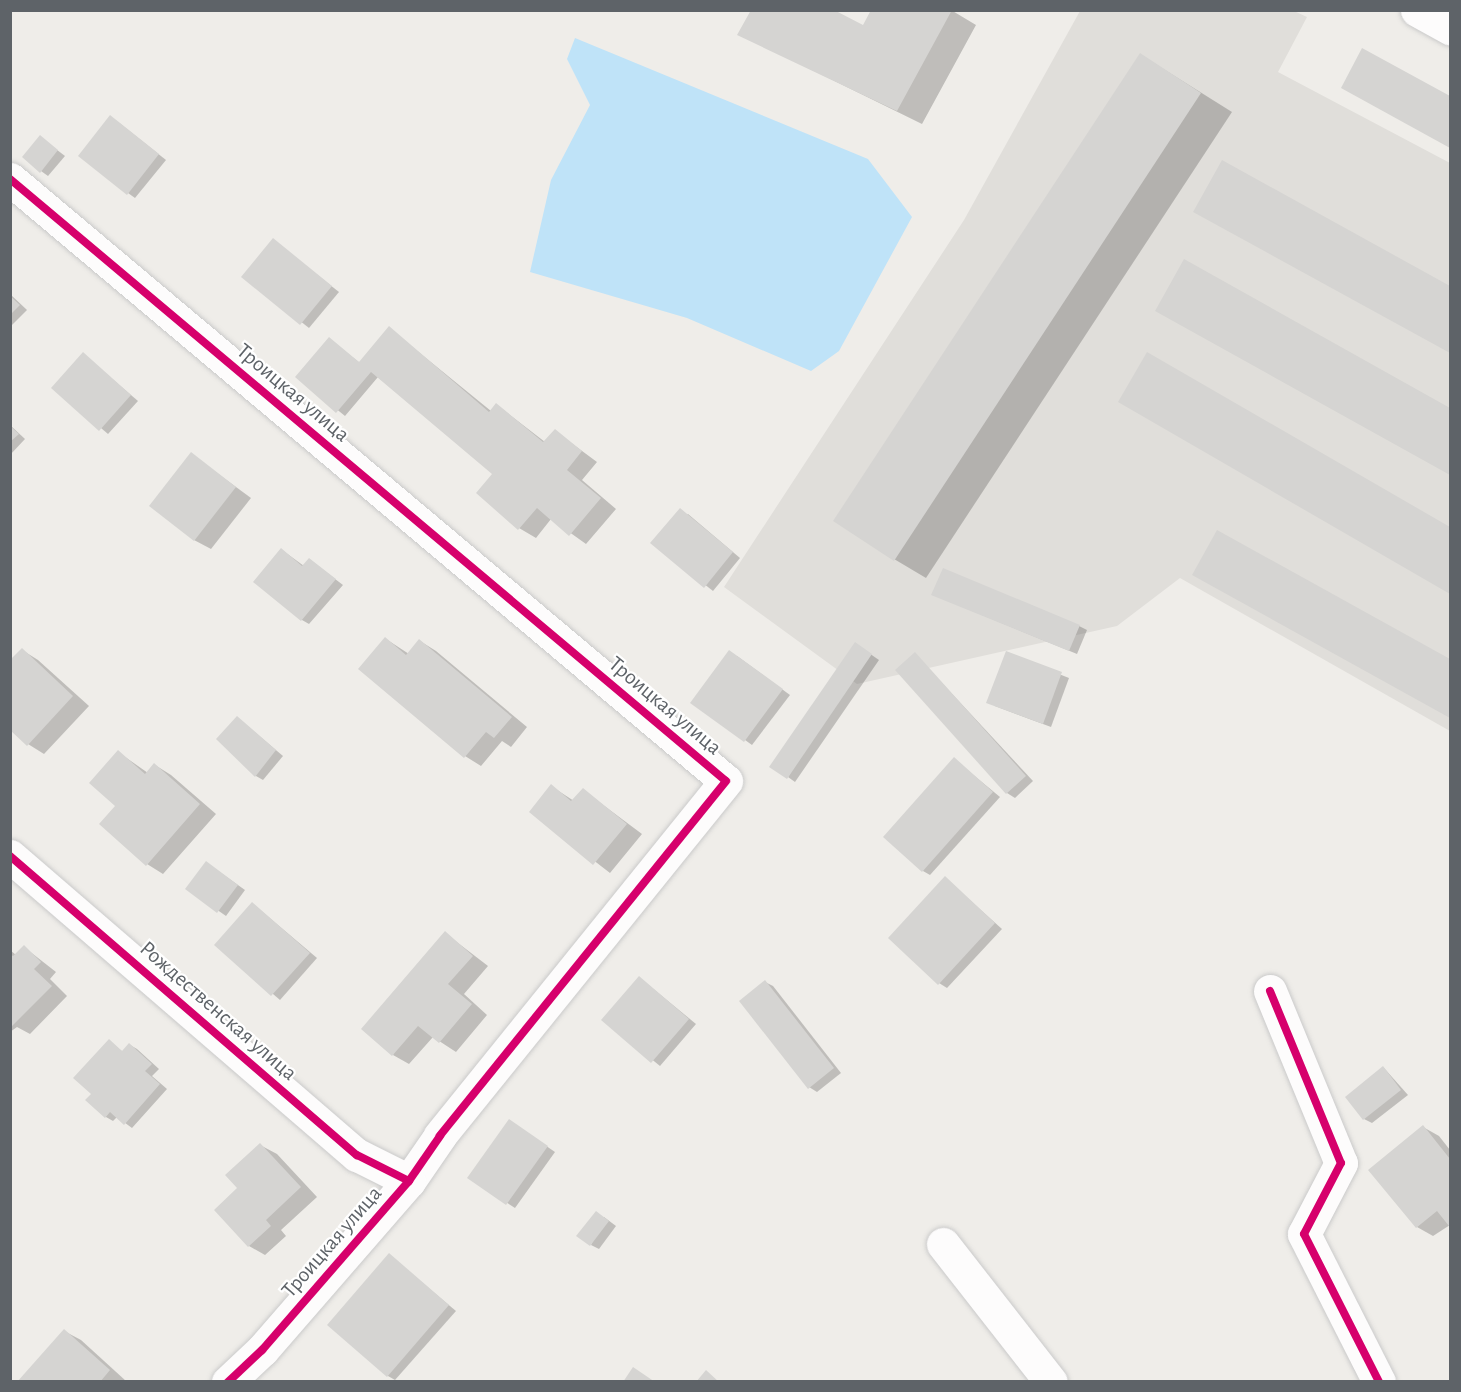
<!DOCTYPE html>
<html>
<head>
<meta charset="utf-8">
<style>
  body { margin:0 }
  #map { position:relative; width:1461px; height:1392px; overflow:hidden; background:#efede9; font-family:"Alegreya Sans",sans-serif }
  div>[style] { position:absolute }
  .industrial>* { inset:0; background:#e0deda }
  .water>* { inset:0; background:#bfe3f8 }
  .shadow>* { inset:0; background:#0003 }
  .building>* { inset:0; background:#d5d4d2 }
  .roads { filter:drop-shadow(0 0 2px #cacaca) drop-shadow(0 0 2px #cacaca) }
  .street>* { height:33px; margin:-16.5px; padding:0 16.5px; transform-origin:16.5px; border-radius:16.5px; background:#fdfcfc }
  .secondary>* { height:33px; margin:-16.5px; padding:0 16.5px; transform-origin:16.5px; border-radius:16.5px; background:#fdfcfc }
  .cycleway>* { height:8px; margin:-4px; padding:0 4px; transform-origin:4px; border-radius:4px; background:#d6006c }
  span { translate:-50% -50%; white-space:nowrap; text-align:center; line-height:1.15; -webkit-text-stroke:4.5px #fff; paint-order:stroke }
  .street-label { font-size:22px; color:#5e6368 }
  .frame { position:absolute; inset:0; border:12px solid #5e6368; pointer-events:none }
</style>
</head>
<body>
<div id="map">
  <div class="industrial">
    <div style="clip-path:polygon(1080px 11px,1294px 11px,1307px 17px,1278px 72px,1450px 163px,1450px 731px,1180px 578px,1117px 626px,857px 684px,724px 587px,964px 220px)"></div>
  </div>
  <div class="water">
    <div style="clip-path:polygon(575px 38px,868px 159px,912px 217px,839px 351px,811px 371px,687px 318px,530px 272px,551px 180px,590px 105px,567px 59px)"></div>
  </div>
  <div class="shadow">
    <div style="clip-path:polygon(951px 10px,976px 25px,922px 124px,739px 34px,863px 27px)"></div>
    <div style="clip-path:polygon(1363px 50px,1450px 98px,1450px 146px,1343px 88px)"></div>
    <div style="clip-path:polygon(1141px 55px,1232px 112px,926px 578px,894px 559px)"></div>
    <div style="clip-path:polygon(118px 122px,166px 160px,135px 198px,128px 193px)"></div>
    <div style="clip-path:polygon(40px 137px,65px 156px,48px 176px,41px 171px)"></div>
    <div style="clip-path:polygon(1222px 162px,1450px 288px,1450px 352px,1195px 211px)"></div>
    <div style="clip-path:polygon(273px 240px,339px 292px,309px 328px,243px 276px)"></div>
    <div style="clip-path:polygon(1185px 261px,1450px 409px,1450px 474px,1157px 310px)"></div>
    <div style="clip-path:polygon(10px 294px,27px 310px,10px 327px)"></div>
    <div style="clip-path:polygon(389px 328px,491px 411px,497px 405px,545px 442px,555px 431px,597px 462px,582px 480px,616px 509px,586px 544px,551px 519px,536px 538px,519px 528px,494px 474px,378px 377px,345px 416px,297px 377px,329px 339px,360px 363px)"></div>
    <div style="clip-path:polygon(83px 354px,138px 401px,108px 434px,53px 387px)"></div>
    <div style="clip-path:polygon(1148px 354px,1450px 529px,1450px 592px,1120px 402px)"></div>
    <div style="clip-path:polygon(10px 425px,25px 439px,10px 455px)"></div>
    <div style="clip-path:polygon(191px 454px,251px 498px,211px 549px,194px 540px)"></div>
    <div style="clip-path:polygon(688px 514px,740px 558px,713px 591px,652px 543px)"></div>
    <div style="clip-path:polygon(1218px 532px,1450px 661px,1450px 717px,1194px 575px)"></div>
    <div style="clip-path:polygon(282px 550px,304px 566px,310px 560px,343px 585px,309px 624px,302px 620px)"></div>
    <div style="clip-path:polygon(941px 598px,1079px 626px,1087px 630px,1077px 654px)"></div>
    <div style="clip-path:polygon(386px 639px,409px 654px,420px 641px,436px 651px,527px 727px,511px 747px,502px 741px,481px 766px,465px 756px)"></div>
    <div style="clip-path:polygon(863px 649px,879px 660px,795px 782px,788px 777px)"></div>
    <div style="clip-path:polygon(22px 650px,38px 660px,89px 706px,44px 754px,28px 744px)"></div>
    <div style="clip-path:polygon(1006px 653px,1069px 678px,1051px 727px,995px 706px)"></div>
    <div style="clip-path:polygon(915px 654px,1033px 781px,1015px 798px,1007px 793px)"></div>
    <div style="clip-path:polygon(737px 656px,790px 695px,752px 745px,692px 702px)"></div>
    <div style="clip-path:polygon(238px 718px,283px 756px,263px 780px,256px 776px)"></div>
    <div style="clip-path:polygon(118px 752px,148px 773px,155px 765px,171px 775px,216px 814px,163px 874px,147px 864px,117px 806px)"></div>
    <div style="clip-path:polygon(954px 759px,1000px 797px,930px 875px,923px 871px)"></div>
    <div style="clip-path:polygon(551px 786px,574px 801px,583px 790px,642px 834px,610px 873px,531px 812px)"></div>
    <div style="clip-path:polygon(214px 868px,245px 890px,226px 916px,187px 889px)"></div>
    <div style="clip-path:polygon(945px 878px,1002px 929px,947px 988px,939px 983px)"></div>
    <div style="clip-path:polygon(253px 904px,317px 958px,280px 1000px,216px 945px)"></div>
    <div style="clip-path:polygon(445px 933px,488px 966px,464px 994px,487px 1015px,456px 1052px,433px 1037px,409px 1064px,393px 1055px)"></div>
    <div style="clip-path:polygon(24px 947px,56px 972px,50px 979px,67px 996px,30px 1034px,17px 1027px,10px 1032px,10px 950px,16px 955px)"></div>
    <div style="clip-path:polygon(640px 978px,696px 1024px,660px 1066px,603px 1020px)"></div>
    <div style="clip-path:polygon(765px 982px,773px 986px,841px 1073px,817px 1092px,809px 1087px)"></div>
    <div style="clip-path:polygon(109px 1041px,123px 1052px,130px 1045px,137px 1049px,159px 1069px,152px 1076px,167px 1089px,132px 1128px,117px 1117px,113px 1121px,106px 1117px,93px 1094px)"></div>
    <div style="clip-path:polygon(1384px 1068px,1408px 1095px,1372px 1123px,1364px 1119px)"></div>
    <div style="clip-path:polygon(517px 1126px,555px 1152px,515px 1208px,469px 1178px)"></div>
    <div style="clip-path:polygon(1423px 1127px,1439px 1136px,1450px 1150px,1450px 1225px,1433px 1236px,1417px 1227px)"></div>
    <div style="clip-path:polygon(260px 1145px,277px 1154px,317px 1197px,281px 1230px,286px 1236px,265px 1255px,249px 1246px,240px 1188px)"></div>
    <div style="clip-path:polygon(604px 1217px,616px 1226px,599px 1249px,591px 1245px)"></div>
    <div style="clip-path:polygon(389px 1255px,456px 1311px,395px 1380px,388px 1376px)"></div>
    <div style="clip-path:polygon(64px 1331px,81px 1340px,126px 1381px,19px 1382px)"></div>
  </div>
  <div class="building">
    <div style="clip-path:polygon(751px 10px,834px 10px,863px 25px,871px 10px,952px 10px,897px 111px,737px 35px)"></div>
    <div style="clip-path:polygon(1362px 48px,1450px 96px,1450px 148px,1341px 88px)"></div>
    <div style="clip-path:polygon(1140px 53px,1201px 93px,894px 561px,833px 521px)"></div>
    <div style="clip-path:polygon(110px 115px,159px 154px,127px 195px,78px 156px)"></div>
    <div style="clip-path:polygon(40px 135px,58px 150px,40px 173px,22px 157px)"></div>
    <div style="clip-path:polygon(1222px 160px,1450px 286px,1450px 353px,1193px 212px)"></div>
    <div style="clip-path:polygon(273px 238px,332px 286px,300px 325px,241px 277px)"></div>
    <div style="clip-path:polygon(1184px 259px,1450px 408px,1450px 475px,1155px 311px)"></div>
    <div style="clip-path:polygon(10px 296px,20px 305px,10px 315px)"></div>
    <div style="clip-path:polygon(389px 326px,489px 412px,496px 403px,543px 442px,555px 429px,582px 451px,567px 470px,601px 498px,569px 536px,537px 508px,518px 530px,476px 493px,492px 474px,371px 372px,336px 413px,295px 377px,329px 337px,359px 362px)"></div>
    <div style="clip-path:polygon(83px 352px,131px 395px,99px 431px,51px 388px)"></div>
    <div style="clip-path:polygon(1147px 352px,1450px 527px,1450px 594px,1118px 402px)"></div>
    <div style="clip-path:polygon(10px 426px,19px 434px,10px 442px)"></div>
    <div style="clip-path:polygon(191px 452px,236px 487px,194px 541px,149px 506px)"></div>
    <div style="clip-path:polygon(680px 508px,733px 552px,704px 588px,650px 543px)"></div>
    <div style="clip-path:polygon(1217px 530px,1450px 659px,1450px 718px,1192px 575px)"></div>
    <div style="clip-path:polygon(281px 548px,302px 566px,309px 558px,336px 579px,301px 621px,253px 582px)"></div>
    <div style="clip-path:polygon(943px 568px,1080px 625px,1069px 651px,931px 595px)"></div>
    <div style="clip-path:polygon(385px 637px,406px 655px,419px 639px,512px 717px,494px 738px,486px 732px,464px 758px,358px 669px)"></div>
    <div style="clip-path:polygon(855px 642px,872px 654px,787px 779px,769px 767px)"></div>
    <div style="clip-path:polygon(22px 648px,73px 696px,27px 746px,10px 730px,10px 660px)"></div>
    <div style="clip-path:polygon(729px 650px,783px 689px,744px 742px,690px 703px)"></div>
    <div style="clip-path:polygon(1006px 651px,1062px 672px,1043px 724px,986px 703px)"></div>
    <div style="clip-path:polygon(915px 652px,1026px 776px,1006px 794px,895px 670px)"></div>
    <div style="clip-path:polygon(237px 716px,276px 750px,255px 777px,216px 739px)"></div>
    <div style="clip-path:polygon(118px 750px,145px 774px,154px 763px,200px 804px,146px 866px,99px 824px,115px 806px,89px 783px)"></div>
    <div style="clip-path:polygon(954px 757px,993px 792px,922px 872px,883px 837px)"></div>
    <div style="clip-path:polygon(551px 784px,571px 801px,583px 788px,627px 824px,593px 865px,529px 812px)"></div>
    <div style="clip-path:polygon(206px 861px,238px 885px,217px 913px,185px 889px)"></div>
    <div style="clip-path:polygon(945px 876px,995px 923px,938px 985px,888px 938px)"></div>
    <div style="clip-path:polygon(252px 902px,310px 953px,271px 996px,214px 945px)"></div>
    <div style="clip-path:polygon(445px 931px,473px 956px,448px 984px,472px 1004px,439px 1043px,418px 1026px,392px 1056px,361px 1029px)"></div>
    <div style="clip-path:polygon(24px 945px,41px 962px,34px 969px,52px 986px,12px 1026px,10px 954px,13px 956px)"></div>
    <div style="clip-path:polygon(639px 976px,689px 1019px,651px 1063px,601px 1020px)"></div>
    <div style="clip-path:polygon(765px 980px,834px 1068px,808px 1089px,739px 1001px)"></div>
    <div style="clip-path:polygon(109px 1039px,122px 1051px,129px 1043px,152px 1064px,145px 1071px,160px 1084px,124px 1125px,110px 1112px,105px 1118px,85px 1100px,91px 1094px,73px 1078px)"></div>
    <div style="clip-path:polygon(1383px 1066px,1401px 1090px,1363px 1120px,1345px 1097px)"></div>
    <div style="clip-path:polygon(509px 1119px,548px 1146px,506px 1205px,467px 1178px)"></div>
    <div style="clip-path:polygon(1423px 1125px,1450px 1159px,1449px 1226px,1437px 1211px,1416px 1228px,1368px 1170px)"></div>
    <div style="clip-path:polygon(260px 1143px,301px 1187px,266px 1220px,271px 1226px,248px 1247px,214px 1210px,237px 1188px,225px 1175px)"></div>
    <div style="clip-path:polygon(596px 1211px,609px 1221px,590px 1246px,576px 1236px)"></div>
    <div style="clip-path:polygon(389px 1253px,449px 1305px,387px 1377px,327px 1325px)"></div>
    <div style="clip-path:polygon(64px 1329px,110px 1370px,100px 1382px,17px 1382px)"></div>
    <div style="clip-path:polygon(633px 1367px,655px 1382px,623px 1382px)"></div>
    <div style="clip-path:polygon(706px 1370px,719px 1382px,696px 1382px)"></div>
  </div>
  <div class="roads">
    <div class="street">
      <div style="left:10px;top:179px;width:935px;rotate:40.06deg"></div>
      <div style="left:726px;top:781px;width:456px;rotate:128.9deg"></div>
      <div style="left:440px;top:1136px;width:55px;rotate:124.6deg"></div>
      <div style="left:409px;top:1181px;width:224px;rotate:131deg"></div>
      <div style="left:262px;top:1350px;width:47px;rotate:136.7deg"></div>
      <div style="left:10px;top:856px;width:458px;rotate:40.8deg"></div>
      <div style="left:357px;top:1155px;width:58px;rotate:26.6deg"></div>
      <div style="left:1270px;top:991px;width:186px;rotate:67.6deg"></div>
      <div style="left:1341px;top:1163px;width:80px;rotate:117.5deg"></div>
      <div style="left:1304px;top:1234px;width:166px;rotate:63.1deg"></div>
      <div style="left:943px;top:1244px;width:175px;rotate:52deg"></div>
    </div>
    <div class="secondary">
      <div style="left:1417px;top:10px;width:38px;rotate:29deg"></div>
    </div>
  </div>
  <div class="cycleway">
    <div style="left:10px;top:179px;width:935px;rotate:40.06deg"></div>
    <div style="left:726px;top:781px;width:456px;rotate:128.9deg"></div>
    <div style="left:440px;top:1136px;width:55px;rotate:124.6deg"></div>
    <div style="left:409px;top:1181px;width:224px;rotate:131deg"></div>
    <div style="left:262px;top:1350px;width:47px;rotate:136.7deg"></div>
    <div style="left:10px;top:856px;width:458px;rotate:40.8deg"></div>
    <div style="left:357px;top:1155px;width:58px;rotate:26.6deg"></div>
    <div style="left:1270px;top:991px;width:186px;rotate:67.6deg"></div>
    <div style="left:1341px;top:1163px;width:80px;rotate:117.5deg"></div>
    <div style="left:1304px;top:1234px;width:166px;rotate:63.1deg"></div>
  </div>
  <div class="street-label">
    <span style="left:293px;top:393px;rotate:40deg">Троицкая улица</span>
    <span style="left:665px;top:706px;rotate:40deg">Троицкая улица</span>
    <span style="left:218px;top:1011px;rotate:41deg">Рождественская улица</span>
    <span style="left:332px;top:1242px;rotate:-49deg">Троицкая улица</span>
  </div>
  <div class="frame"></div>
</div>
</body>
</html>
